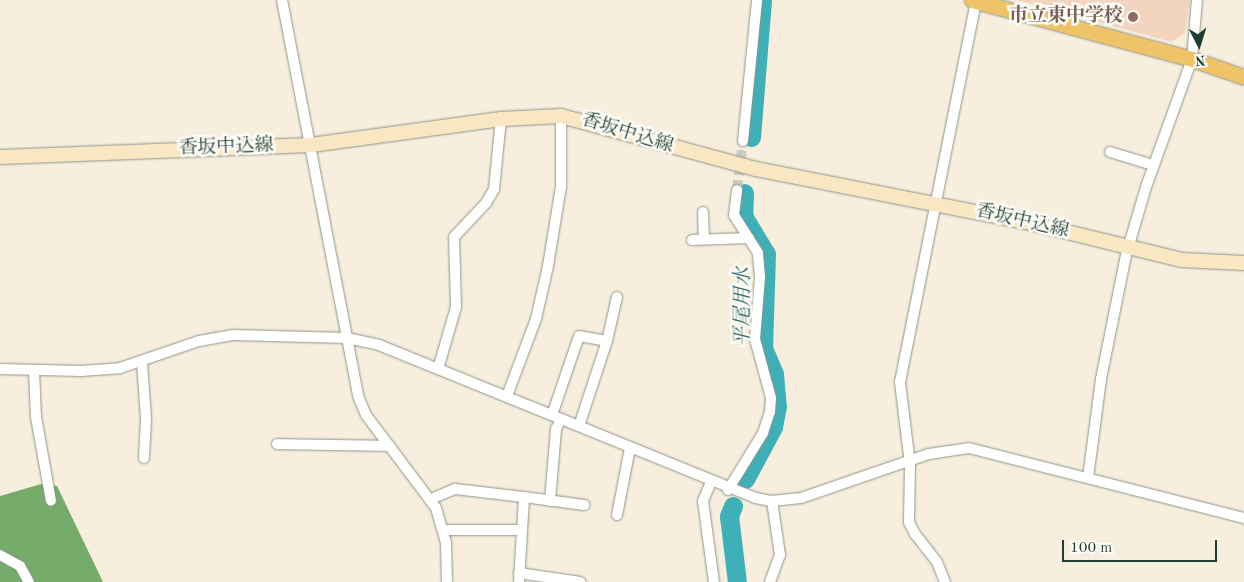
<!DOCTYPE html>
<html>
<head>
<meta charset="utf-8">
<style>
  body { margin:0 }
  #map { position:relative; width:1244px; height:582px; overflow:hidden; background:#f8eede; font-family:"Old Standard TT","Noto Serif JP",serif }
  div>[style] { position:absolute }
  .built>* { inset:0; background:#f3d4bf }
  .forest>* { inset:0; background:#75ac6b }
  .river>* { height:19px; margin:-9.5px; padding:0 9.5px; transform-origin:9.5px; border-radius:9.5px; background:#3fafb8 }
  .street-tunnel>* { height:10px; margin-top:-5px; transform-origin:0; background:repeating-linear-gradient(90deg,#cdcbbc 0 10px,transparent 0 15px) }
  .roads { filter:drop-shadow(0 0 1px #8c9689) drop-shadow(0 0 1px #8c9689) }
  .street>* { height:10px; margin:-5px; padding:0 5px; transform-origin:5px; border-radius:5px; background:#fff }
  .secondary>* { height:14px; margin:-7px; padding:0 7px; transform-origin:7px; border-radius:7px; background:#f9e7c3 }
  .primary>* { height:15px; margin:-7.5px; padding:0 7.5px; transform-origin:7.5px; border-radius:7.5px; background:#efc469 }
  .dots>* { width:14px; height:14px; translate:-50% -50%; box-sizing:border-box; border:2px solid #fdfcf7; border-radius:50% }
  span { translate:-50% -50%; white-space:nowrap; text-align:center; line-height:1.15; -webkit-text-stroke:5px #fdfcf7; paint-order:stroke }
  .education-label { font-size:19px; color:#785e54; font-weight:700 }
  .right { translate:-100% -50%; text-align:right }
  .street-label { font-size:19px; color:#1f3d34 }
  .water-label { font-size:20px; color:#2a6562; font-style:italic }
  .north { position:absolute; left:1174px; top:20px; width:50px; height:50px; -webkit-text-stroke:4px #fdfcf7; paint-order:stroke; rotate:175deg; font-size:14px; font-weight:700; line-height:20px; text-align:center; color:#1f3d34 }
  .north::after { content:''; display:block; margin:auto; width:18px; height:22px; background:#1f3d34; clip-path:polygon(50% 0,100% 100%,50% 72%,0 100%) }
  .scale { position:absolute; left:1062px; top:540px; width:155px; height:22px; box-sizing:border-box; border:2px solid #1f3d34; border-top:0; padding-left:6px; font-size:15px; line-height:18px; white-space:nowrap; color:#1f3d34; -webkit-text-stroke:4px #fdfcf7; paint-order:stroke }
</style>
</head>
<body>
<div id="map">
  <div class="built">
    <div style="clip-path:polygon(1016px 0,1190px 0,1185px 33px,1172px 42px)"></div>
  </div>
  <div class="forest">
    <div style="clip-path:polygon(41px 484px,57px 486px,103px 582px,0 582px,0 496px)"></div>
  </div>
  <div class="river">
    <div style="left:751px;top:137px;width:137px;rotate:-85.4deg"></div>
    <div style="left:744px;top:193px;width:23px;rotate:92deg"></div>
    <div style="left:743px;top:216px;width:44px;rotate:58.8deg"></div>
    <div style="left:766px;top:254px;width:94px;rotate:91.8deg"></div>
    <div style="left:763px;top:348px;width:28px;rotate:67deg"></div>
    <div style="left:774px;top:374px;width:32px;rotate:85deg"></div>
    <div style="left:777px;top:406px;width:21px;rotate:101deg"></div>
    <div style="left:773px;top:427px;width:59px;rotate:118.3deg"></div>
    <div style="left:733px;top:506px;width:11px;rotate:112deg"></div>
    <div style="left:729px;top:516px;width:66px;rotate:83.1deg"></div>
  </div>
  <div class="street-tunnel">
    <div style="left:737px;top:190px;width:49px;rotate:-83deg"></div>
  </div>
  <div class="roads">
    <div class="street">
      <div style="left:282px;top:0;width:403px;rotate:79.1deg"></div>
      <div style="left:358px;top:396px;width:21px;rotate:67deg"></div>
      <div style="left:366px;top:415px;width:116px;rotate:53deg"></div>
      <div style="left:436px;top:508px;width:35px;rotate:74deg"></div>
      <div style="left:446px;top:542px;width:40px;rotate:88.6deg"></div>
      <div style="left:743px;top:141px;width:142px;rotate:-84.3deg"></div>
      <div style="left:1110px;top:152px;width:45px;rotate:16.8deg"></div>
      <div style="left:703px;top:212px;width:27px;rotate:88deg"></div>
      <div style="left:692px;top:240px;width:57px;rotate:-2deg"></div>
      <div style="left:142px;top:362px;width:57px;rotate:86deg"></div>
      <div style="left:146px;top:419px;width:39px;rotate:93deg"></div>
      <div style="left:0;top:369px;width:81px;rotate:1.4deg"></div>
      <div style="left:81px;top:371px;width:39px;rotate:-4deg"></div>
      <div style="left:120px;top:368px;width:83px;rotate:-18.9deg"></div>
      <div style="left:199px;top:341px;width:35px;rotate:-10deg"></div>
      <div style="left:233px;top:335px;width:114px;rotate:1.5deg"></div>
      <div style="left:347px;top:338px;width:33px;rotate:12deg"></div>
      <div style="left:379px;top:345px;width:407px;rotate:22.1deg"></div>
      <div style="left:756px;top:498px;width:16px;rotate:11deg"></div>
      <div style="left:772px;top:501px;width:29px;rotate:-6deg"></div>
      <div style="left:801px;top:498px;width:135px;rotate:-19deg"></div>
      <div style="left:929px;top:454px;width:40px;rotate:-8.5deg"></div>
      <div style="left:969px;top:448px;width:284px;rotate:14.3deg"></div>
      <div style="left:438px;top:369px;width:65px;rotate:-73.8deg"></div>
      <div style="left:456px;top:307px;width:70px;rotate:-91.6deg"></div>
      <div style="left:454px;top:237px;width:47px;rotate:-46.7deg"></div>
      <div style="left:486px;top:203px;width:16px;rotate:-60deg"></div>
      <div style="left:494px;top:189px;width:70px;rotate:-84.3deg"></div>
      <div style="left:34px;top:370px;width:47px;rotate:87.6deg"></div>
      <div style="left:36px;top:417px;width:85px;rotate:79.9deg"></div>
      <div style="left:507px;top:396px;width:82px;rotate:-69.4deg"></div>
      <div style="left:536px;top:319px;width:54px;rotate:-77.2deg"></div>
      <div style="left:548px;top:266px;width:80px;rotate:-80.7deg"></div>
      <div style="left:561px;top:187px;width:71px;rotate:-90deg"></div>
      <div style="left:552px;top:415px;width:83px;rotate:-71.1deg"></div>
      <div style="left:579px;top:336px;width:28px;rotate:10deg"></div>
      <div style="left:607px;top:341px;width:45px;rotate:-77.2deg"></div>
      <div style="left:579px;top:426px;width:89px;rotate:-71.8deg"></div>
      <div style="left:277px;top:444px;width:113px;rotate:1deg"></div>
      <div style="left:1088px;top:478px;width:100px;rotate:-82.5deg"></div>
      <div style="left:1101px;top:379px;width:126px;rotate:-78.6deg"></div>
      <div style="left:1126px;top:255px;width:71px;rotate:-73.6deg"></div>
      <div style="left:1146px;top:187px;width:136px;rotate:-70.2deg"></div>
      <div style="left:1192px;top:59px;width:59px;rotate:-85.2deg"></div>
      <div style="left:711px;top:482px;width:21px;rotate:113deg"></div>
      <div style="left:703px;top:501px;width:82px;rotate:82.3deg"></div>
      <div style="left:728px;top:490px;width:67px;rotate:-58.4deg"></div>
      <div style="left:763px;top:433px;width:22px;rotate:-72deg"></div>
      <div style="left:770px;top:412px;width:14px;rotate:-86deg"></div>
      <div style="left:771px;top:398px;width:61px;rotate:-105.2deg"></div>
      <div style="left:755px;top:339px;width:62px;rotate:-85.4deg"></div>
      <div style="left:760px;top:277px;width:24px;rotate:-95deg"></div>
      <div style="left:758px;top:253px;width:45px;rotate:-122.3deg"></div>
      <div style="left:734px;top:215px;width:25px;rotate:-83deg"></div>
      <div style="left:431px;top:499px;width:26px;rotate:-23deg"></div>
      <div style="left:455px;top:489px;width:69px;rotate:6.6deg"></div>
      <div style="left:550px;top:501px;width:72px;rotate:-85.2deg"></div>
      <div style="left:556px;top:429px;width:11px;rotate:-63deg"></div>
      <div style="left:617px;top:515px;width:68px;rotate:-79deg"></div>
      <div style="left:444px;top:530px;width:78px"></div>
      <div style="left:0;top:555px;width:23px;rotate:29deg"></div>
      <div style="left:20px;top:566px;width:18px;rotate:61deg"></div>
      <div style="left:519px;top:573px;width:62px;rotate:8.4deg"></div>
      <div style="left:519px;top:582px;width:85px;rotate:-86.6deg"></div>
      <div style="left:524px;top:497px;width:61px;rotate:7.6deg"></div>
      <div style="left:770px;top:582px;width:29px;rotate:-70deg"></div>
      <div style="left:780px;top:555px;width:55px;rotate:-98.4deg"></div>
      <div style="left:945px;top:582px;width:22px;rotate:-112deg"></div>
      <div style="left:937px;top:562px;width:36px;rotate:-128deg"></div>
      <div style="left:915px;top:534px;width:13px;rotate:-117deg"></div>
      <div style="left:909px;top:522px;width:58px;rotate:-89deg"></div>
      <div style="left:910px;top:464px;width:83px;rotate:-97deg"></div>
      <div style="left:900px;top:382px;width:389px;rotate:-78.7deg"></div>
    </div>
    <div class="secondary">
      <div style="left:0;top:157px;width:311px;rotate:-2.2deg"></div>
      <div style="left:311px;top:145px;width:192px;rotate:-7.8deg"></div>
      <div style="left:501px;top:119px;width:60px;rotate:-2.9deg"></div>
      <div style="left:561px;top:116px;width:202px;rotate:15.2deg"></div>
      <div style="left:756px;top:169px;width:271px;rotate:11.1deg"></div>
      <div style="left:1022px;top:221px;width:165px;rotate:13.7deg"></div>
      <div style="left:1182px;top:260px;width:62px;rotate:2.8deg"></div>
    </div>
    <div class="primary">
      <div style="left:972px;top:0;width:228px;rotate:15deg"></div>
      <div style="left:1192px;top:59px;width:55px;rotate:19.1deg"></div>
    </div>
  </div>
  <div class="dots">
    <div style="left:1133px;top:17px;background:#8d6e63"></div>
  </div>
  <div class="education-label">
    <span class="right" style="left:1123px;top:17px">市立東中学校</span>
  </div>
  <div class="street-label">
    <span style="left:627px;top:134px;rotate:17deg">香坂中込線</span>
    <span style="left:226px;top:148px;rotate:-2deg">香坂中込線</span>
    <span style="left:1022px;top:222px;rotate:13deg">香坂中込線</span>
  </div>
  <div class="water-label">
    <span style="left:744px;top:307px;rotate:-90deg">平尾用水</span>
  </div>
  <div class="north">N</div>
  <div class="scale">100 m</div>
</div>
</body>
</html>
